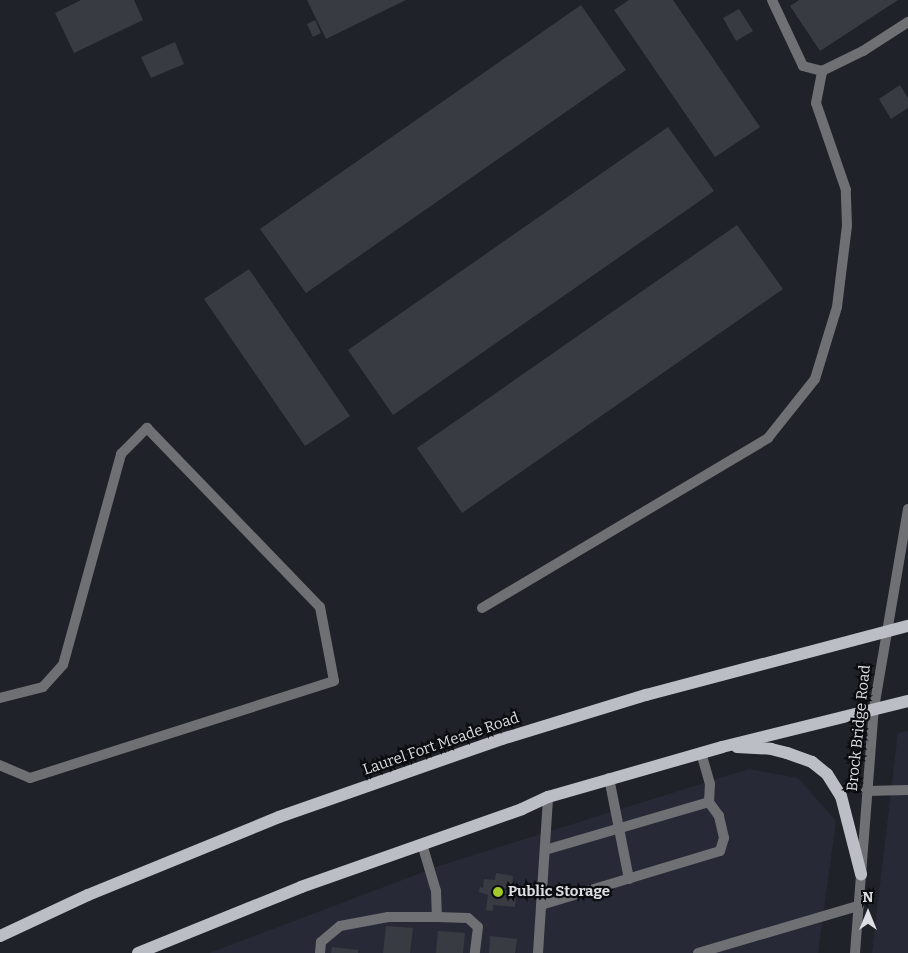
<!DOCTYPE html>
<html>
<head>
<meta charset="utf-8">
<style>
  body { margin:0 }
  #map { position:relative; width:908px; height:953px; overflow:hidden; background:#202229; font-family:Bitter,serif }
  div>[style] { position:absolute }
  .built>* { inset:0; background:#272a36 }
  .building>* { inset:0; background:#393b42 }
  .service>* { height:10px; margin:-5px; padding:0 5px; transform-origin:5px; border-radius:5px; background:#6f7074 }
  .tertiary>* { height:10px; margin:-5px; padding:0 5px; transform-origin:5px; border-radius:5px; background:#6f7074 }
  .primary>* { height:12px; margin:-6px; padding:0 6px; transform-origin:6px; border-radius:6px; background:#bcbec6 }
  .dots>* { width:14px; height:14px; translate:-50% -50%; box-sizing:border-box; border:2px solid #0b0c0f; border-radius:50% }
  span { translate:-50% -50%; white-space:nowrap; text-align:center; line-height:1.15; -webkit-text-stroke:4.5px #0b0c0f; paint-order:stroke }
  .street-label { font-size:15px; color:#dddee3 }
  .poi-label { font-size:15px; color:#dddee3; font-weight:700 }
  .left { translate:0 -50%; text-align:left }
  .north { position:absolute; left:843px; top:888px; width:50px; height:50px; -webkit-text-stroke:4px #0b0c0f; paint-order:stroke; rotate:0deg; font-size:14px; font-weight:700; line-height:20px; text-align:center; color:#dddee3 }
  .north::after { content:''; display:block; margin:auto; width:18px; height:22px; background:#dddee3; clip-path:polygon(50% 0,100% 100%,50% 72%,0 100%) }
</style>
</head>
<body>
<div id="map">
  <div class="built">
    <div style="clip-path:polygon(908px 731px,908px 953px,872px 953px,898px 733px)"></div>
    <div style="clip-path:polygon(749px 769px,798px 778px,836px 821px,818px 953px,209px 953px,442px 865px)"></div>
  </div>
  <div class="building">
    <div style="clip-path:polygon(81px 0,134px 0,143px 20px,74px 53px,55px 13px)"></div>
    <div style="clip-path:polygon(307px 0,406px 0,326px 39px)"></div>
    <div style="clip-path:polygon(629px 0,673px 0,760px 127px,715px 157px,614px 10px)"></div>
    <div style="clip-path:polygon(799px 0,898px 0,820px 51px,790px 6px)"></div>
    <div style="clip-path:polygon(581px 5px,626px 70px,306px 293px,260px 229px)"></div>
    <div style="clip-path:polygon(739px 9px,753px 31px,736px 41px,723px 18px)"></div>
    <div style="clip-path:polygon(315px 20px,321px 33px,313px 37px,307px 24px)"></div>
    <div style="clip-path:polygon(175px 42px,184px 64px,151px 78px,141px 57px)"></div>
    <div style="clip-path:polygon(900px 85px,908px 98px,908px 108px,891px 119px,879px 99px)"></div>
    <div style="clip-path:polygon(668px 127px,714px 191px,393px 415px,348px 350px)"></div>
    <div style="clip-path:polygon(737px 225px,783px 289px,462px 513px,417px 448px)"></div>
    <div style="clip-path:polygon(249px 269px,350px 416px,305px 446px,204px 299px)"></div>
    <div style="clip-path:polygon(496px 873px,513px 876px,512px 884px,517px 885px,515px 907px,493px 905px,493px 911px,486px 910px,488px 895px,479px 892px,480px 887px,483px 888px,484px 879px,495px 880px)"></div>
    <div style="clip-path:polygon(386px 926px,413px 928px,410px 953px,383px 953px)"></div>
    <div style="clip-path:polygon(438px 931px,465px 933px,463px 953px,436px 953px)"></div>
    <div style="clip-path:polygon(490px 936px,517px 939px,515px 953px,489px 953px)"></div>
    <div style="clip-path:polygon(332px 947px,358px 950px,358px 953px,331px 953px)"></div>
  </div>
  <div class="service">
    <div style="left:772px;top:0;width:73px;rotate:64.8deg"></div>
    <div style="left:803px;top:66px;width:20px;rotate:15deg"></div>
    <div style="left:822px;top:71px;width:46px;rotate:-26deg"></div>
    <div style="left:863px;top:51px;width:54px;rotate:-32.8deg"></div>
    <div style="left:482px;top:608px;width:333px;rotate:-30.7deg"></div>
    <div style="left:768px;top:438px;width:75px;rotate:-51.5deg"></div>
    <div style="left:815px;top:379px;width:75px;rotate:-73deg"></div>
    <div style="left:837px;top:307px;width:82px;rotate:-83deg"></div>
    <div style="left:847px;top:226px;width:36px;rotate:-92deg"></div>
    <div style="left:846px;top:190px;width:92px;rotate:-109deg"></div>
    <div style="left:816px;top:103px;width:33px;rotate:-79deg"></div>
    <div style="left:0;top:698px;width:44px;rotate:-14.3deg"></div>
    <div style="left:43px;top:687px;width:30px;rotate:-48deg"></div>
    <div style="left:63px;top:665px;width:219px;rotate:-74.6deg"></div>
    <div style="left:121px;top:454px;width:37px;rotate:-45deg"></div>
    <div style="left:147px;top:428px;width:249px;rotate:46deg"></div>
    <div style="left:320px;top:607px;width:75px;rotate:79.3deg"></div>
    <div style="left:334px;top:681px;width:319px;rotate:162.3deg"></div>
    <div style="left:30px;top:778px;width:33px;rotate:-157deg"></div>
    <div style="left:609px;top:778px;width:103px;rotate:78.8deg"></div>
    <div style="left:866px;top:791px;width:42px;rotate:-1.4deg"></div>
    <div style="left:422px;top:844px;width:49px;rotate:73.4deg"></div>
    <div style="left:436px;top:891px;width:26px;rotate:88deg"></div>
    <div style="left:545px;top:850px;width:171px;rotate:-16.3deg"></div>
    <div style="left:709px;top:802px;width:18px;rotate:-87deg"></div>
    <div style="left:710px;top:784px;width:33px;rotate:-106deg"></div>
    <div style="left:541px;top:905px;width:187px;rotate:-16.8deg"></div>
    <div style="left:720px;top:851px;width:14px;rotate:-73deg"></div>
    <div style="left:724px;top:838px;width:23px;rotate:-103deg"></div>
    <div style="left:719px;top:816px;width:17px;rotate:-126deg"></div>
    <div style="left:320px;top:953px;width:11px;rotate:-85deg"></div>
    <div style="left:321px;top:942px;width:25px;rotate:-40deg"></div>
    <div style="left:340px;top:926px;width:49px;rotate:-10.6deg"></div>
    <div style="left:388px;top:917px;width:49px"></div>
    <div style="left:437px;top:917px;width:31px;rotate:2deg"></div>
    <div style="left:468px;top:918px;width:13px;rotate:42deg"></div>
    <div style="left:478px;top:927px;width:26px;rotate:97deg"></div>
    <div style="left:538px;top:953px;width:156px;rotate:-86.3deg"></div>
    <div style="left:698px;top:953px;width:167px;rotate:-16.4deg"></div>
  </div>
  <div class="tertiary">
    <div style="left:855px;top:953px;width:246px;rotate:-85.6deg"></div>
    <div style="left:874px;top:708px;width:202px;rotate:-80.3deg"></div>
  </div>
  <div class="primary">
    <div style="left:737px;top:747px;width:34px;rotate:3deg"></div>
    <div style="left:771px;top:749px;width:16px;rotate:14deg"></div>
    <div style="left:787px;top:753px;width:27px;rotate:20deg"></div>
    <div style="left:812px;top:762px;width:19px;rotate:39deg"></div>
    <div style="left:827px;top:774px;width:26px;rotate:58deg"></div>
    <div style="left:841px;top:796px;width:81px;rotate:75.6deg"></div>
    <div style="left:0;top:936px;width:97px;rotate:-25deg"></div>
    <div style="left:88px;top:895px;width:206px;rotate:-22.2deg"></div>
    <div style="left:279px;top:817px;width:236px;rotate:-19.3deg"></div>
    <div style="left:502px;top:739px;width:151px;rotate:-17deg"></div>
    <div style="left:646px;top:695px;width:271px;rotate:-14.8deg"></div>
    <div style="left:138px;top:953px;width:176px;rotate:-22deg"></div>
    <div style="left:301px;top:887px;width:234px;rotate:-19.4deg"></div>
    <div style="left:522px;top:809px;width:29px;rotate:-25deg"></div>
    <div style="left:548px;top:797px;width:181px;rotate:-16deg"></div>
    <div style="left:722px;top:747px;width:192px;rotate:-13.9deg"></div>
  </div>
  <div class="dots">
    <div style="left:498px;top:892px;background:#a1c92a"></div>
  </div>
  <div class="street-label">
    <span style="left:859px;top:728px;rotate:-84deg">Brock Bridge Road</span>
    <span style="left:441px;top:744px;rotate:-19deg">Laurel Fort Meade Road</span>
  </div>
  <div class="poi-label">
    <span class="left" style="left:508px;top:892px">Public Storage</span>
  </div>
  <div class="north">N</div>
</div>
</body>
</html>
